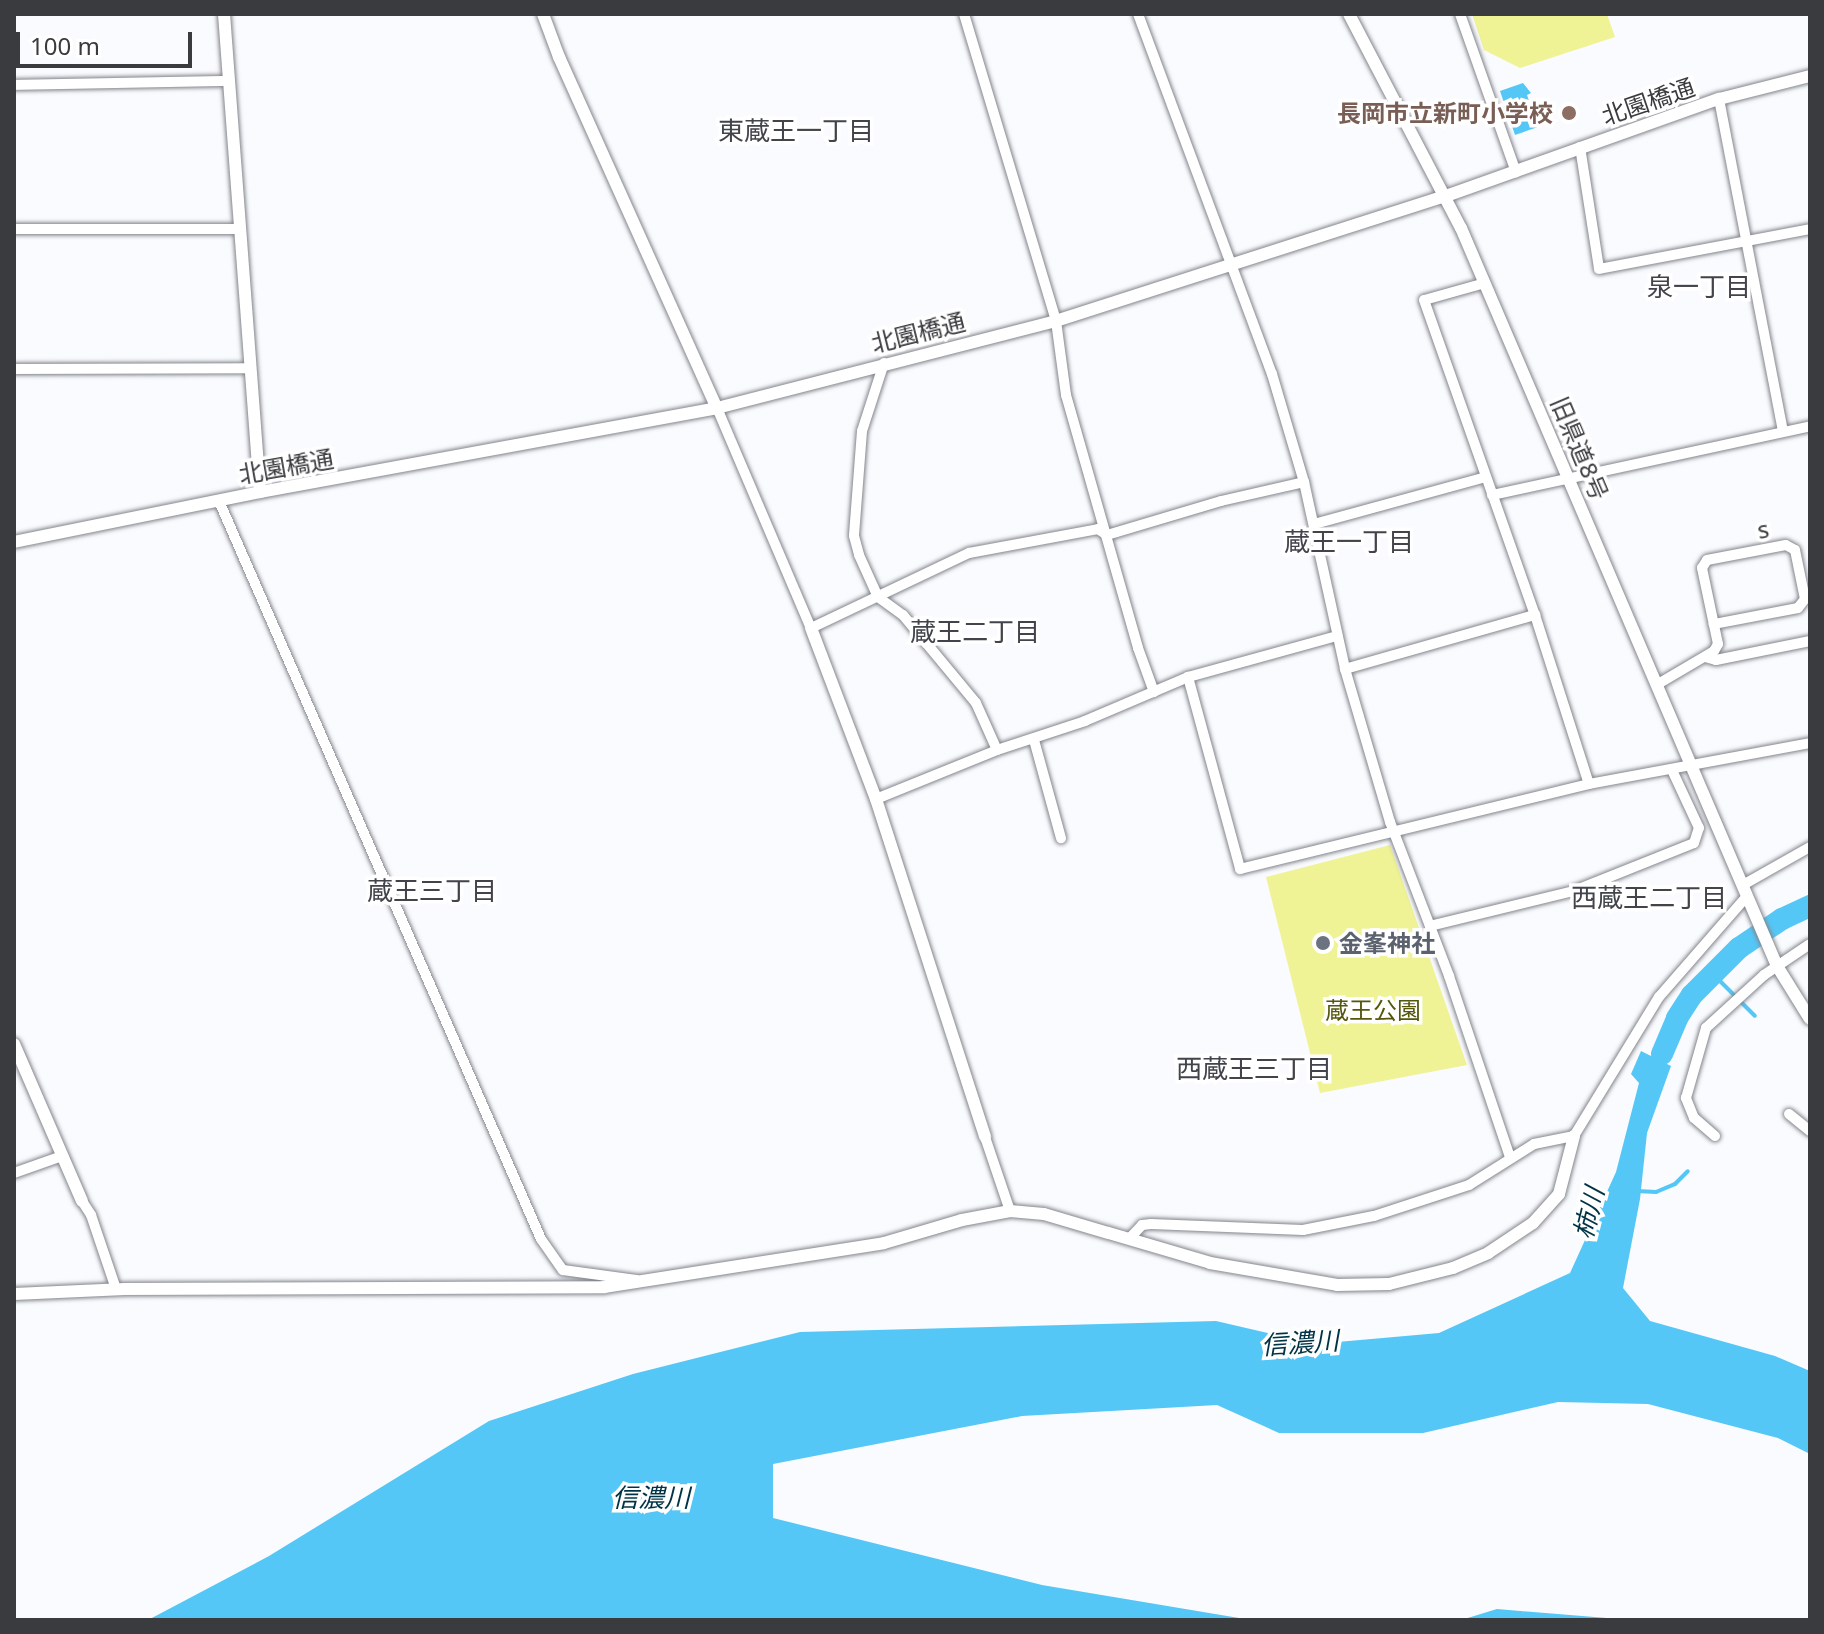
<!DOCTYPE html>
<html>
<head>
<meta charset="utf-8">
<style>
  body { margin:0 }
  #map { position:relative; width:1824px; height:1634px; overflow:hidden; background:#fafbfe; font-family:"Noto Sans","Noto Sans JP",sans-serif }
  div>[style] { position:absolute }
  .green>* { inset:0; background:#eff396 }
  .water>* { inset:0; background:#54c7f6 }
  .stream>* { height:4px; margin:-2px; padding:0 2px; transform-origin:2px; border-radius:2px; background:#54c7f6 }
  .river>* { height:22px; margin:-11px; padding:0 11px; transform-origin:11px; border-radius:11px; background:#54c7f6 }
  .roads { filter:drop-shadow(0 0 2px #82858c) drop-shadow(0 0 2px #82858c) }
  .minor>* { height:10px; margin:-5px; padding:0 5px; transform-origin:5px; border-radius:5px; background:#fff }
  .tertiary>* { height:12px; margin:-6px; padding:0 6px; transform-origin:6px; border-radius:6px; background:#fff }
  .dots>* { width:22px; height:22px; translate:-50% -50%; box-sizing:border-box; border:4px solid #fff; border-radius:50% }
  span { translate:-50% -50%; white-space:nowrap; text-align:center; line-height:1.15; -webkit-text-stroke:7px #fff; paint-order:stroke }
  .street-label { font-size:24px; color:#3a3b3e }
  .education-label { font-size:24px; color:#785e54; font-weight:700 }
  .right { translate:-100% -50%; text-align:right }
  .worship-label { font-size:24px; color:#5b616d; font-weight:700 }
  .left { translate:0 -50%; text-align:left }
  .park-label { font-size:24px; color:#56570c }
  .neighbourhood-label { font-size:26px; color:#42444b }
  .water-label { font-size:26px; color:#003346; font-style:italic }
  .frame { position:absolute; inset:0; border:16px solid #3a3b3e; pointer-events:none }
  .scale { position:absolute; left:16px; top:32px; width:176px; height:36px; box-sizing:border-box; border:4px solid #3a3b3e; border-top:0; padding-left:10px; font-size:24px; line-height:28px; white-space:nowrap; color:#3a3b3e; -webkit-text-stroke:6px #fff; paint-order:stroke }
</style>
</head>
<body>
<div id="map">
  <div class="green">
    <div style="clip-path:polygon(1472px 14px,1607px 14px,1615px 37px,1520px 68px,1484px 50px)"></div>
    <div style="clip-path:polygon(1390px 845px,1467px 1065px,1320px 1093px,1266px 877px)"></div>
  </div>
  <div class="water">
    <div style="clip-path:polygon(1523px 83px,1531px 93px,1527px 95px,1538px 127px,1515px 135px,1500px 91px)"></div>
    <div style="clip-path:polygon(1641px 1051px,1671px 1066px,1647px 1133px,1640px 1199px,1623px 1288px,1650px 1321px,1775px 1356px,1810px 1371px,1810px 1454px,1778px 1438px,1648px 1404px,1558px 1402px,1423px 1433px,1279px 1433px,1217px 1405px,1022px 1416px,773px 1464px,773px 1518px,1042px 1585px,1251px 1620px,148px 1620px,269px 1556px,489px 1421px,633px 1374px,800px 1332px,1216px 1321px,1315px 1344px,1439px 1333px,1570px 1273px,1616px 1172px,1639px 1083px,1631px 1074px)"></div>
    <div style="clip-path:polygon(1497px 1609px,1619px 1619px,1628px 1620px,1461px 1620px)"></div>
  </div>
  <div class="stream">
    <div style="left:1713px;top:974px;width:59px;rotate:45deg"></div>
    <div style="left:1637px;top:1191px;width:19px;rotate:3deg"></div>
    <div style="left:1656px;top:1192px;width:21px;rotate:-23deg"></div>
    <div style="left:1675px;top:1184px;width:18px;rotate:-45deg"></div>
  </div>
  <div class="river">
    <div style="left:1662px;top:1054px;width:39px;rotate:-67deg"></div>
    <div style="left:1677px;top:1018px;width:27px;rotate:-57deg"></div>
    <div style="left:1692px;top:995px;width:66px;rotate:-45deg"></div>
    <div style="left:1739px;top:948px;width:52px;rotate:-34deg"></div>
    <div style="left:1782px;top:919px;width:31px;rotate:-25deg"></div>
  </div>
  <div class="roads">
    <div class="minor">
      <div style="left:964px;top:14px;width:320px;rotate:73.3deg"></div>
      <div style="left:1056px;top:321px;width:75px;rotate:82.3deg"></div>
      <div style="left:1066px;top:395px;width:263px;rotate:74.1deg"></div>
      <div style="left:1138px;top:648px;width:47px;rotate:70deg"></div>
      <div style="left:1138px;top:14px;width:384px;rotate:69.6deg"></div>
      <div style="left:1272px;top:374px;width:113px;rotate:73.5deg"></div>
      <div style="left:1304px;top:482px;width:191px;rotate:77.6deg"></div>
      <div style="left:1345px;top:669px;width:159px;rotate:73.6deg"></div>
      <div style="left:1390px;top:822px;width:165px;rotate:69deg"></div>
      <div style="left:1449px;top:976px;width:191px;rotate:71.4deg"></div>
      <div style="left:1460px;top:14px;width:168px;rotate:70.5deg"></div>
      <div style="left:14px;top:85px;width:216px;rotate:-1.1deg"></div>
      <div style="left:1719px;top:99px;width:337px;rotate:79.1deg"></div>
      <div style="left:1580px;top:147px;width:123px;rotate:81.1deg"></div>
      <div style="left:1599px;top:269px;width:215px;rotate:-10.7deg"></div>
      <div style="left:14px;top:229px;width:225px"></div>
      <div style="left:1485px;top:283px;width:63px;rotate:164.4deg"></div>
      <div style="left:1424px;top:300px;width:334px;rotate:70.6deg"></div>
      <div style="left:1535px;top:615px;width:177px;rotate:72.3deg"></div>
      <div style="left:884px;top:363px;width:71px;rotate:107.9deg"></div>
      <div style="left:862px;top:431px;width:105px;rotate:94.4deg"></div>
      <div style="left:854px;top:536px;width:20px;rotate:75deg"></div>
      <div style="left:859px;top:555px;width:46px;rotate:65.7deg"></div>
      <div style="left:878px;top:597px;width:31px;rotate:36deg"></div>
      <div style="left:903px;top:615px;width:114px;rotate:50.3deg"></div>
      <div style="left:976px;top:703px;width:51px;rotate:65.9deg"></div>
      <div style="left:14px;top:369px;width:236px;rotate:-0.2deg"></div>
      <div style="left:717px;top:408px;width:239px;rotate:66.9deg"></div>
      <div style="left:811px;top:628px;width:175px;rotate:-25.4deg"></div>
      <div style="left:969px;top:553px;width:131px;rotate:-10.5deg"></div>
      <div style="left:1098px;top:529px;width:11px;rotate:34deg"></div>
      <div style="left:1107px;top:535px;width:119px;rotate:-16.6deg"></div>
      <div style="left:1221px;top:501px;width:85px;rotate:-12.9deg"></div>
      <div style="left:1492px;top:495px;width:325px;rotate:-12.2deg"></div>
      <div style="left:219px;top:501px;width:805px;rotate:66.43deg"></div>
      <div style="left:541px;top:1239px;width:38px;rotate:55deg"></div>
      <div style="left:563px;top:1270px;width:74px;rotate:7.8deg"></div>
      <div style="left:1314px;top:524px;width:178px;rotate:-15.3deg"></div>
      <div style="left:1705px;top:657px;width:11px;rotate:15deg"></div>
      <div style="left:1716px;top:660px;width:96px;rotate:-11.4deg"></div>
      <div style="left:1345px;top:669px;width:198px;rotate:-15.9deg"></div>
      <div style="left:1188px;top:677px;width:199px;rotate:74.8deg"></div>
      <div style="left:1240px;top:869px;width:359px;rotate:-13.7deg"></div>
      <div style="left:1589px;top:784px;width:225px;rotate:-10.5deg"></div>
      <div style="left:1658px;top:684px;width:65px;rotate:-30.5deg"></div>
      <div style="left:1714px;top:651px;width:8px;rotate:-60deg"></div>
      <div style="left:1718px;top:644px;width:78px;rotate:-101.9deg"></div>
      <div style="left:1702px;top:568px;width:9px;rotate:-58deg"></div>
      <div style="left:1707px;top:560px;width:80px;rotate:-10.8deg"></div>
      <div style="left:1786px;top:545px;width:10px;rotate:29deg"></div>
      <div style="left:1795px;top:550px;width:50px;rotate:78.5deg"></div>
      <div style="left:1805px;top:599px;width:11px;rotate:128deg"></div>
      <div style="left:1798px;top:608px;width:86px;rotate:169.2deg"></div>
      <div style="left:1034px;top:740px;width:102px;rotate:74.6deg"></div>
      <div style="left:876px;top:799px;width:131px;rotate:-22deg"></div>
      <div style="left:997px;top:750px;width:93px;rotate:-18.2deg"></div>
      <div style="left:1085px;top:721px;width:112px;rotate:-23.1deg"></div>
      <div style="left:1188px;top:677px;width:155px;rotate:-15.4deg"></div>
      <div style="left:1743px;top:885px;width:77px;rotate:-29.6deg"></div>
      <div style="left:1430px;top:926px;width:148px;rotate:-13.7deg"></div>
      <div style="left:1574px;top:891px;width:129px;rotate:-21.8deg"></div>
      <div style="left:1694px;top:843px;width:16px;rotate:-72deg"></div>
      <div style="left:1699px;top:828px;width:64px;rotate:-115deg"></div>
      <div style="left:1789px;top:1114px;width:27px;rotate:39deg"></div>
      <div style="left:1715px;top:1136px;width:28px;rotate:-139deg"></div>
      <div style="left:1694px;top:1118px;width:22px;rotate:-112deg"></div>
      <div style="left:1686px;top:1098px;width:73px;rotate:-74.1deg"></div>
      <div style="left:1706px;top:1028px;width:79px;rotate:-42.4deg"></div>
      <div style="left:1764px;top:975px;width:55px;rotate:-34deg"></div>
      <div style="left:985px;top:1137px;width:78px;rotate:71.3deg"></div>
      <div style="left:14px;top:1173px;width:51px;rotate:-19.5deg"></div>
      <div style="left:82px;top:1201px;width:17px;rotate:57deg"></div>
      <div style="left:91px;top:1215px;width:78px;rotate:71.3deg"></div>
      <div style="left:1129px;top:1239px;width:19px;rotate:-47deg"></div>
      <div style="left:1142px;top:1225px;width:9px;rotate:-6deg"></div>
      <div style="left:1151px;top:1224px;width:152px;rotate:2.3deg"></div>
      <div style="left:1303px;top:1230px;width:72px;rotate:-11.2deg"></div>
      <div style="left:1374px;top:1216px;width:100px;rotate:-18.1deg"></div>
      <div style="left:1469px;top:1185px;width:77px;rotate:-32.2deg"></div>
      <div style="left:1534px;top:1144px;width:41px;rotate:-11.3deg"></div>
      <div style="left:1574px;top:1136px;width:163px;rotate:-58.6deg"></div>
      <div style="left:1659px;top:997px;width:134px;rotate:-48.9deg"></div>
    </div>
    <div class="tertiary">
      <div style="left:224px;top:14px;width:479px;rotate:85.7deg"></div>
      <div style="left:543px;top:14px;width:46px;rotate:69.6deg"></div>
      <div style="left:559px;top:57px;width:385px;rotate:65.8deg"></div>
      <div style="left:1349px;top:14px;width:242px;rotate:62.4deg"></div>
      <div style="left:1461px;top:228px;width:803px;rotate:66.82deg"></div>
      <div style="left:1777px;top:966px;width:62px;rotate:58.1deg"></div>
      <div style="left:14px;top:542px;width:251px;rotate:-11.5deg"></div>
      <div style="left:260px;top:492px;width:465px;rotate:-10.4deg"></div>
      <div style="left:717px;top:408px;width:350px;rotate:-14.4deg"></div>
      <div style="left:1056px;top:321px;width:410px;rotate:-17.8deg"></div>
      <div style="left:1446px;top:196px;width:290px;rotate:-19.6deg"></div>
      <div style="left:1719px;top:99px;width:94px;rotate:-14.2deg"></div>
      <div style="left:811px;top:628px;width:183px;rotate:69.2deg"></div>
      <div style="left:876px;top:799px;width:355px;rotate:72.1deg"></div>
      <div style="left:14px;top:1044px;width:171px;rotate:66.6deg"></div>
      <div style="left:14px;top:1294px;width:111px;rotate:-2.6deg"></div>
      <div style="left:125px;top:1289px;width:479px;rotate:-0.2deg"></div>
      <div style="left:604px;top:1287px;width:283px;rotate:-8.9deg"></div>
      <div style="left:884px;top:1243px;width:81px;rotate:-16.4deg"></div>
      <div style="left:962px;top:1220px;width:49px;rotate:-10.6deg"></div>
      <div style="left:1010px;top:1211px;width:34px;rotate:5deg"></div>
      <div style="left:1044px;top:1214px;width:173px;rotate:16.4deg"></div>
      <div style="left:1210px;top:1263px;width:129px;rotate:9.8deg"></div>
      <div style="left:1337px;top:1285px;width:52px;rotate:-1.1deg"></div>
      <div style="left:1389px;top:1284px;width:66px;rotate:-14deg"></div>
      <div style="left:1453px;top:1268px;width:38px;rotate:-23deg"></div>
      <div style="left:1488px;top:1253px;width:54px;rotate:-33.7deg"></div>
      <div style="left:1533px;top:1223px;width:39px;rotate:-48deg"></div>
      <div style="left:1559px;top:1194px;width:60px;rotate:-75.5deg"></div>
    </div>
  </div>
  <div class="dots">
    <div style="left:1569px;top:113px;background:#8d6e63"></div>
    <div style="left:1323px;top:943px;background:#6b7280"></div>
  </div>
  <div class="street-label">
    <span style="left:1648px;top:101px;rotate:-19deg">北園橋通</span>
    <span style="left:918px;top:332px;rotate:-14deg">北園橋通</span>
    <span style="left:1580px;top:448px;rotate:67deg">旧県道8号</span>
    <span style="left:286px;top:466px;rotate:-10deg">北園橋通</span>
    <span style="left:1763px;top:529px;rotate:-10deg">s</span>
  </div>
  <div class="education-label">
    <span class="right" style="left:1553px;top:113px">長岡市立新町小学校</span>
  </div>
  <div class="worship-label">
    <span class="left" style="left:1339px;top:943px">金峯神社</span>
  </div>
  <div class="park-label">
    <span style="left:1373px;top:1010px">蔵王公園</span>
  </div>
  <div class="neighbourhood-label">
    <span style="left:796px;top:131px">東蔵王一丁目</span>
    <span style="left:1699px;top:287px">泉一丁目</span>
    <span style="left:1349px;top:542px">蔵王一丁目</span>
    <span style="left:975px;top:632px">蔵王二丁目</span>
    <span style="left:432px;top:891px">蔵王三丁目</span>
    <span style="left:1649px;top:898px">西蔵王二丁目</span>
    <span style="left:1254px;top:1069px">西蔵王三丁目</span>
  </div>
  <div class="water-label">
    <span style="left:1589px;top:1213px;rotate:-76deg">柿川</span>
    <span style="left:1300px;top:1343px;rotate:-4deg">信濃川</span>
    <span style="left:651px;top:1498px">信濃川</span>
  </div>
  <div class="frame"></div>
  <div class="scale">100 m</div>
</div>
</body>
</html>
